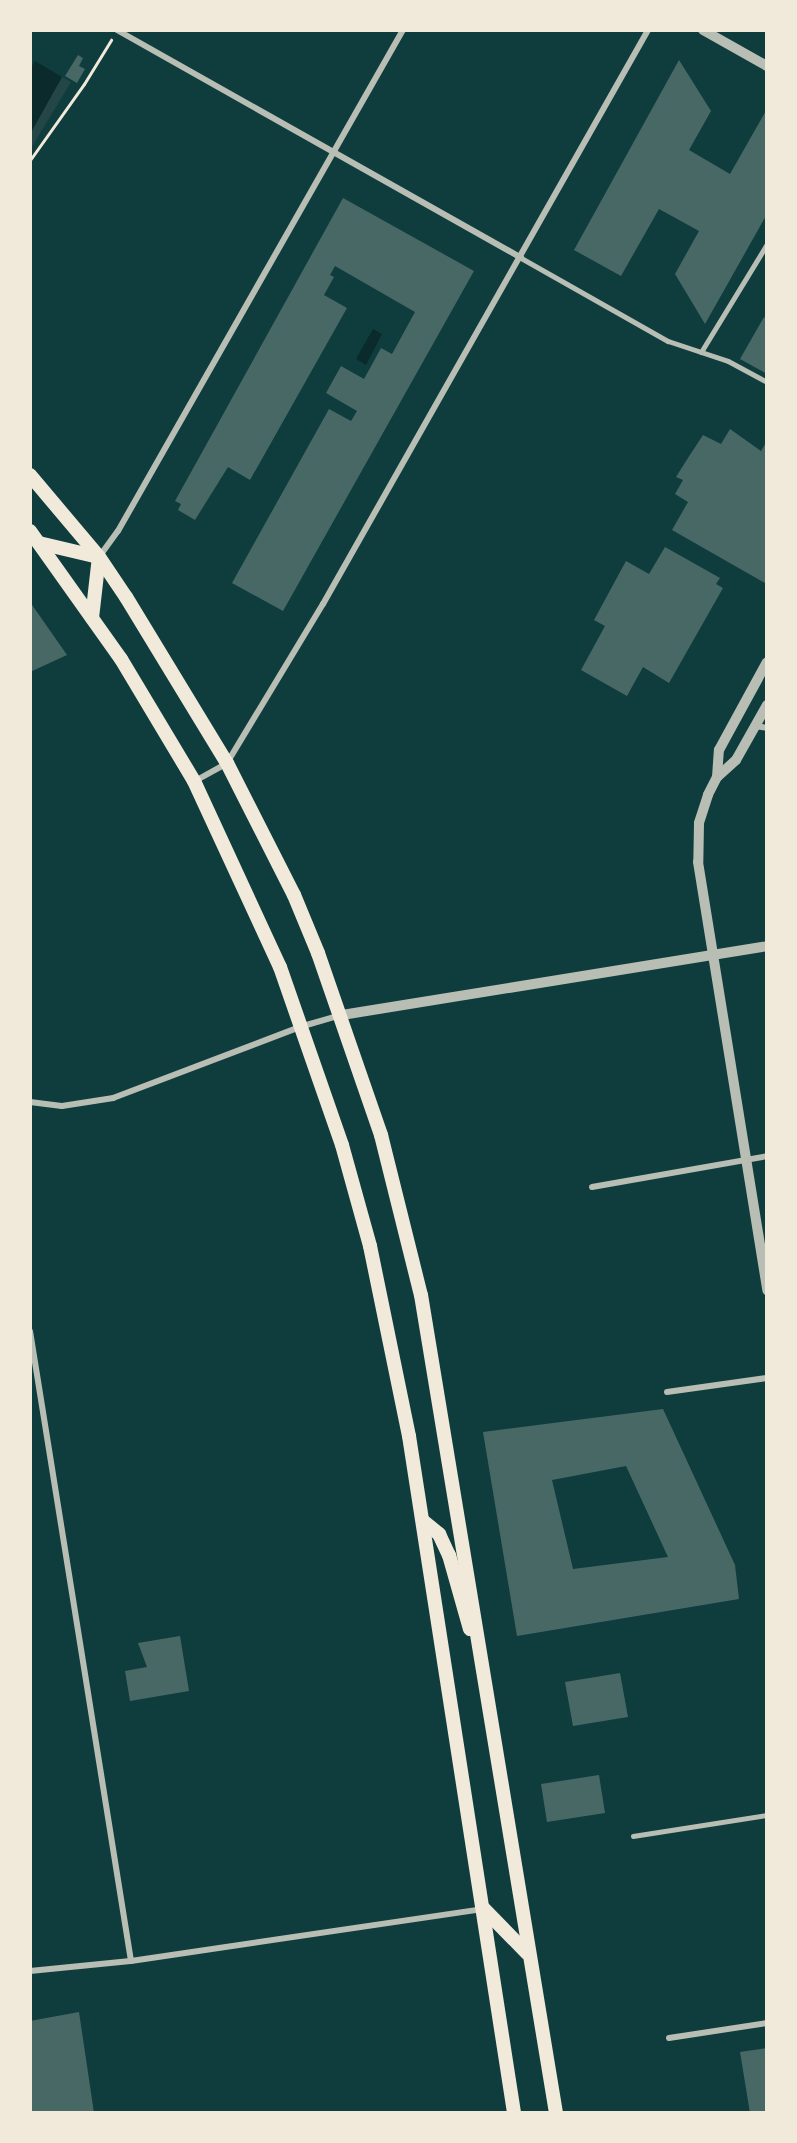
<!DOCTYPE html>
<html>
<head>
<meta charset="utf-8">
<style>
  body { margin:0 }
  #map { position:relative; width:797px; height:2143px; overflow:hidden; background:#0f3d3e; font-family:"Source Sans 3",sans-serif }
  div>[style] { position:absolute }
  .green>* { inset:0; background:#244646 }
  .water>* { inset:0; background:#0a2a2b }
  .building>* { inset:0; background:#486865 }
  .path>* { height:3px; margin:-1.5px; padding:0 1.5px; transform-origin:1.5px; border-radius:1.5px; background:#f1e9da }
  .service>* { height:4.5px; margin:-2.25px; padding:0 2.25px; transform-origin:2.25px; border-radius:2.25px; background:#b8beb3 }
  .pedestrian>* { height:5px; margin:-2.5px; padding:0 2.5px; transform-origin:2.5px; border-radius:2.5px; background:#b8beb3 }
  .minor>* { height:6px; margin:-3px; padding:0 3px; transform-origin:3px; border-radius:3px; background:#b8beb3 }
  .tertiary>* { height:10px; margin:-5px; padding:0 5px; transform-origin:5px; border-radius:5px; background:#b8beb3 }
  .primary>* { height:14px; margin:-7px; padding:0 7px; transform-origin:7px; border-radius:7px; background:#f1e9da }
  span { translate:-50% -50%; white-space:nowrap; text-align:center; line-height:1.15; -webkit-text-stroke:5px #f1e9da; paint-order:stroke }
  .frame { position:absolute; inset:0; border:32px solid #f1e9da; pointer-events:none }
</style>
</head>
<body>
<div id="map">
  <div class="green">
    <div style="clip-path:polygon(62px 77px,71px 82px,30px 150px,30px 134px)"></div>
  </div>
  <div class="water">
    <div style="clip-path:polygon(35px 61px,62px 77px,30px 134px,30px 69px)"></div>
    <div style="clip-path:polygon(373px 329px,382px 334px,366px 365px,356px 359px)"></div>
  </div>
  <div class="building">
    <div style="clip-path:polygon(78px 55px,83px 58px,79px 66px,85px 69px,77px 83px,65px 76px)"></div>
    <div style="clip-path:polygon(679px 60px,711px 111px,689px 150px,730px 174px,767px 109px,767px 214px,705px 324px,675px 274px,699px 231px,659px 209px,621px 276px,574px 250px)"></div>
    <div style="clip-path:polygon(343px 198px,474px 271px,283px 611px,232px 583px,329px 409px,351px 421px,357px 411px,326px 393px,341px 366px,364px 379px,381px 348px,392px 354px,415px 312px,335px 266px,330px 275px,334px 277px,324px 295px,347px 308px,250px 480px,228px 467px,195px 520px,178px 510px,181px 504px,175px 501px)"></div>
    <div style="clip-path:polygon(764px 317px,767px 320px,767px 374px,740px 359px)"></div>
    <div style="clip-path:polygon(730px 429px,761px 451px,767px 441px,765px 583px,672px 530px,688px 502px,675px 494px,683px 480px,676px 477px,686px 461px,703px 435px,721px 444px)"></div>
    <div style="clip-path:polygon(665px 547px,720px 578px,716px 584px,723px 588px,669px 683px,643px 667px,627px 696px,581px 670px,605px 626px,594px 620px,626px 561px,649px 574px)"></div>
    <div style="clip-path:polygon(30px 602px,67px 655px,30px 672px)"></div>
    <div style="clip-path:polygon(evenodd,663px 1409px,735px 1565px,739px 1599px,517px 1636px,483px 1432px,663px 1409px,626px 1466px,668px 1557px,573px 1569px,552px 1480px,626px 1466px)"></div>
    <div style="clip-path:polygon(180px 1636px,189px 1691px,130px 1701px,125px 1671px,147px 1667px,138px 1643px)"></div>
    <div style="clip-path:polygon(620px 1673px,628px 1717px,573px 1726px,565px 1682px)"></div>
    <div style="clip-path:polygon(599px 1775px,605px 1813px,547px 1822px,541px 1784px)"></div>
    <div style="clip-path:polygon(79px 2012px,94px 2113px,30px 2113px,30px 2021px)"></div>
    <div style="clip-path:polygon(767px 2048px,767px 2113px,750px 2113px,740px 2052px)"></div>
  </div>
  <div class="path">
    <div style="left:30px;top:160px;width:93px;rotate:-54.6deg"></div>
    <div style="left:84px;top:84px;width:52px;rotate:-58.5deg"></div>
  </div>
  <div class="service">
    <div style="left:633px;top:1836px;width:136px;rotate:-8.9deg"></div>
  </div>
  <div class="pedestrian">
    <div style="left:521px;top:258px;width:169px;rotate:29.5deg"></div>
    <div style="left:668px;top:341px;width:63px;rotate:18.4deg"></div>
    <div style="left:728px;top:361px;width:44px;rotate:28.3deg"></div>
    <div style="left:701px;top:352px;width:127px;rotate:-58.6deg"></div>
  </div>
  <div class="minor">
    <div style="left:117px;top:30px;width:464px;rotate:29.4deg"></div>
    <div style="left:99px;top:557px;width:32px;rotate:-54deg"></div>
    <div style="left:118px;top:531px;width:576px;rotate:-60.37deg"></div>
    <div style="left:756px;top:726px;width:11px;rotate:10deg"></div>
    <div style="left:195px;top:781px;width:37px;rotate:-29deg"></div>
    <div style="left:227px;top:763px;width:186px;rotate:-58.9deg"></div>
    <div style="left:323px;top:604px;width:660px;rotate:-60.48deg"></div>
    <div style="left:30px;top:1102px;width:32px;rotate:7deg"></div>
    <div style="left:62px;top:1106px;width:52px;rotate:-8.9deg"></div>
    <div style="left:113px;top:1098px;width:203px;rotate:-20.8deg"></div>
    <div style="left:303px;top:1026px;width:40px;rotate:-16deg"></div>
    <div style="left:592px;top:1187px;width:178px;rotate:-10deg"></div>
    <div style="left:30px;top:1331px;width:638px;rotate:80.89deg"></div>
    <div style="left:667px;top:1392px;width:101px;rotate:-8deg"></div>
    <div style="left:30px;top:1971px;width:101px;rotate:-5.7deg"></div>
    <div style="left:131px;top:1961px;width:357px;rotate:-8.4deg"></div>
    <div style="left:669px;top:2038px;width:99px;rotate:-8.7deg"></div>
  </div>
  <div class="tertiary">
    <div style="left:703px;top:30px;width:73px;rotate:29.4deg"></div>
    <div style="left:767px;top:705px;width:63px;rotate:119.4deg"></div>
    <div style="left:736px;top:760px;width:25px;rotate:138deg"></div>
    <div style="left:717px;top:777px;width:20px;rotate:117deg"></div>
    <div style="left:708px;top:795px;width:29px;rotate:108deg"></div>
    <div style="left:699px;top:823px;width:39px;rotate:91deg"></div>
    <div style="left:698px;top:862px;width:434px;rotate:80.8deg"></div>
    <div style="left:717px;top:777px;width:27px;rotate:-86deg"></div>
    <div style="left:719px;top:750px;width:100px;rotate:-61.4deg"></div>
    <div style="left:342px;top:1015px;width:431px;rotate:-9.2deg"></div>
  </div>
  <div class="primary">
    <div style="left:30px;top:475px;width:107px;rotate:49.9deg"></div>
    <div style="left:99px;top:557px;width:48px;rotate:56deg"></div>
    <div style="left:126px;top:597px;width:194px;rotate:58.7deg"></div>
    <div style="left:227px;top:763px;width:148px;rotate:63.1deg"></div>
    <div style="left:294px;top:895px;width:63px;rotate:67.5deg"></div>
    <div style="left:318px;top:953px;width:193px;rotate:70.9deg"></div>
    <div style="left:381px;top:1135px;width:165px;rotate:76deg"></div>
    <div style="left:421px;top:1295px;width:829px;rotate:80.63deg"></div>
    <div style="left:30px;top:531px;width:157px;rotate:54.6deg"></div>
    <div style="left:121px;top:659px;width:142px;rotate:59.1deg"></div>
    <div style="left:194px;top:781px;width:205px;rotate:65.2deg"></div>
    <div style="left:280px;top:967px;width:188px;rotate:70.8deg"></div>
    <div style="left:342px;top:1145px;width:105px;rotate:74.5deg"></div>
    <div style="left:370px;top:1246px;width:194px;rotate:78.4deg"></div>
    <div style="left:409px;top:1436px;width:685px;rotate:81.18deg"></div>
    <div style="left:39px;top:543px;width:61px;rotate:13.3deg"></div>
    <div style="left:92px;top:618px;width:61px;rotate:-83.5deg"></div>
    <div style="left:423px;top:1521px;width:21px;rotate:39deg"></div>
    <div style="left:439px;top:1534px;width:23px;rotate:65deg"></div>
    <div style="left:449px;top:1555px;width:77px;rotate:74.2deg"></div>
    <div style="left:484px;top:1909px;width:62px;rotate:45.7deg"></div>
  </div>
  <div class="frame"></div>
</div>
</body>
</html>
